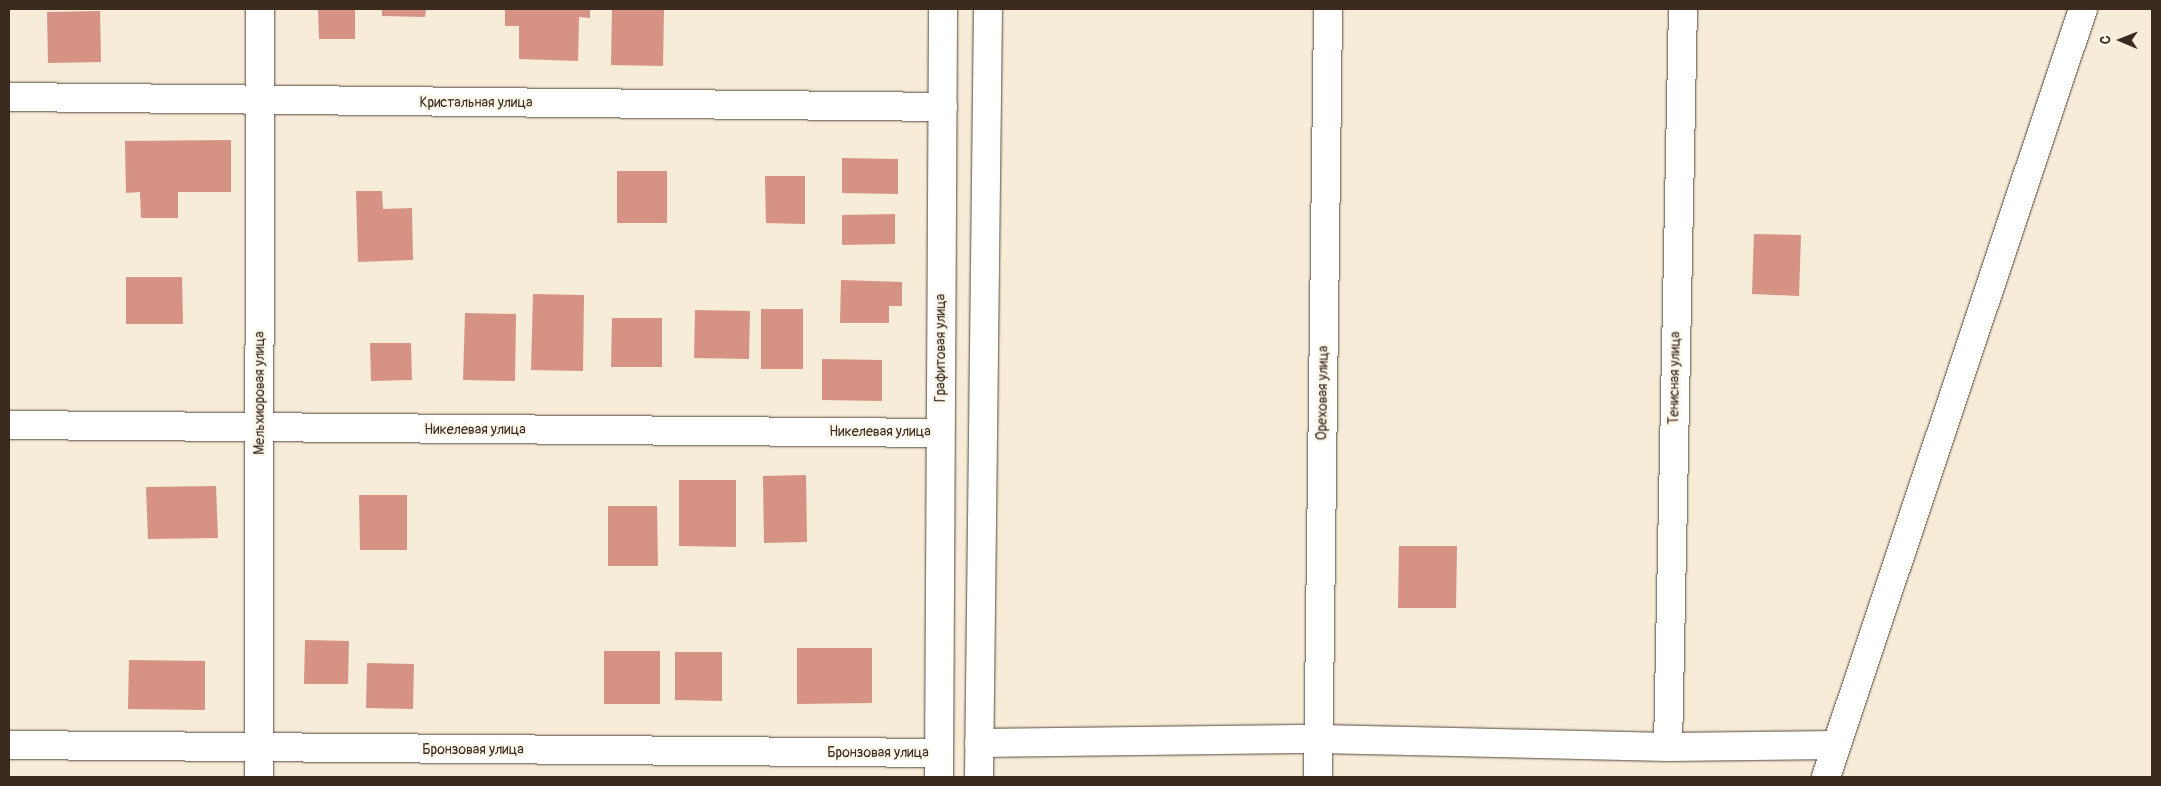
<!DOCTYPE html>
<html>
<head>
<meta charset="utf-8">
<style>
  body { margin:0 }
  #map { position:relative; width:2161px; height:786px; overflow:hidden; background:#f6ecd8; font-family:Pangolin,sans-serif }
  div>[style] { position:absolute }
  .building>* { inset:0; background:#d59285 }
  .roads { filter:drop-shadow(0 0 1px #57473a) drop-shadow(0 0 1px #57473a) }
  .street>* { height:28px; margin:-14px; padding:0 14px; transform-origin:14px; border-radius:14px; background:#fff }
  span { translate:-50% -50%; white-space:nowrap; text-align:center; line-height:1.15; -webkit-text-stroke:5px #fbf7ec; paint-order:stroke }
  .street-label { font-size:14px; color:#3b2a1e }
  .frame { position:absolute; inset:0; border:10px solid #3b2a1e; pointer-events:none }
  .north { position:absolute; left:2096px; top:15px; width:50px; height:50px; -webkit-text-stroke:4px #fbf7ec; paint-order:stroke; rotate:271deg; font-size:14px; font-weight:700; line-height:20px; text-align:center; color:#3b2a1e }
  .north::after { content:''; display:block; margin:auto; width:18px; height:22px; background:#3b2a1e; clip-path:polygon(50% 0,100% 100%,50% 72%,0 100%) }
</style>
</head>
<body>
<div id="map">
  <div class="building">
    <div style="clip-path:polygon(318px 9px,355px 9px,355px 39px,319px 39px)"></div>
    <div style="clip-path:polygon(382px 9px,426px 9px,425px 17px,382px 16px)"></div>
    <div style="clip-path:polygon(505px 9px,590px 9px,590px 18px,579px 17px,578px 61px,519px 59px,519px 26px,505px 26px)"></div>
    <div style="clip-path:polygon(612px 9px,664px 9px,663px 66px,611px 65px)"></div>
    <div style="clip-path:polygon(100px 11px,101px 62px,48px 63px,47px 12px)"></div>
    <div style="clip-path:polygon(231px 140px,231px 192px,178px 192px,178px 218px,141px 218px,140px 192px,126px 193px,125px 141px)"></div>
    <div style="clip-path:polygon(842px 158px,898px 159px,898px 194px,842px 193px)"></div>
    <div style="clip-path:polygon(617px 171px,667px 171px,667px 223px,617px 223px)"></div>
    <div style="clip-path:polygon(765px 176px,805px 176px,805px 224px,766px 223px)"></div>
    <div style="clip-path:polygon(356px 191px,382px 191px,383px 209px,412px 208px,413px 260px,358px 262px)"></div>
    <div style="clip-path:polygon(895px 214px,895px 244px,842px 245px,842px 215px)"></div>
    <div style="clip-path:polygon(1754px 234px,1801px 235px,1799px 296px,1752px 294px)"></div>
    <div style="clip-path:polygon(126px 277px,182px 277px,183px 324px,126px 324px)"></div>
    <div style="clip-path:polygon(841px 280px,902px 282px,902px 306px,889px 306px,889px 323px,840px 323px)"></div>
    <div style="clip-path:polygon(533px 294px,584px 295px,583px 371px,531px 370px)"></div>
    <div style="clip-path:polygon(761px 309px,803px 309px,803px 369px,761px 369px)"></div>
    <div style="clip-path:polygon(695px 310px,750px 311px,749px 359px,694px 358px)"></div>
    <div style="clip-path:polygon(465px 313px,516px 314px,515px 381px,463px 380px)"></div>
    <div style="clip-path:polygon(612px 318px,662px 318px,662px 367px,611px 367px)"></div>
    <div style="clip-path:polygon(370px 343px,411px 343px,412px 380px,371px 381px)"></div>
    <div style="clip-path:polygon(822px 359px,882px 360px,882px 401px,822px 400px)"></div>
    <div style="clip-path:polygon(806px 475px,807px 542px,764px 543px,763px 476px)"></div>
    <div style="clip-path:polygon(679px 480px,736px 480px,736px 547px,679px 546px)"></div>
    <div style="clip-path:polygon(216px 486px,218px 538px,148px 539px,146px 487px)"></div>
    <div style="clip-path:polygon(359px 495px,407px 495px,407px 550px,360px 550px)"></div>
    <div style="clip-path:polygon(608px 506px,657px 506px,658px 566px,608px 566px)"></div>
    <div style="clip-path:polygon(1399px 546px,1457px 546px,1456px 608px,1398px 608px)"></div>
    <div style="clip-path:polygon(305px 640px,349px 641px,348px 684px,304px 684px)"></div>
    <div style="clip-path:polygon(797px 648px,872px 648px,872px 703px,797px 704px)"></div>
    <div style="clip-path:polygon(604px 651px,660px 651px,660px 704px,604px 704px)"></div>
    <div style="clip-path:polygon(675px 652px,722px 652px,722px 701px,675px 700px)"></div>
    <div style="clip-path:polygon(129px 660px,205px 661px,205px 710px,128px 709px)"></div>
    <div style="clip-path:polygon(367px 663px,414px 664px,413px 709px,366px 708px)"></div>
  </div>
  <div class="roads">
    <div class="street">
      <div style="left:9px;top:97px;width:934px;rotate:0.61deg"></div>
      <div style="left:9px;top:425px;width:931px;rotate:0.49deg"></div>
      <div style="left:979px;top:743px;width:340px;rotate:-0.7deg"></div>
      <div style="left:1319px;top:739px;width:349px;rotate:1.3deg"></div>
      <div style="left:1668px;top:747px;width:168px;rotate:-0.7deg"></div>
      <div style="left:9px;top:745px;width:929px;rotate:0.49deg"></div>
      <div style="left:1668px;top:747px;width:738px;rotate:-88.84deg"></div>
      <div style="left:259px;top:777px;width:768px;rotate:-89.93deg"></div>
      <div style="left:939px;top:777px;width:768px;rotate:-89.7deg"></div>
      <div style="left:979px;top:777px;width:768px;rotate:-89.33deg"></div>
      <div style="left:1318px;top:777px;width:768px;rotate:-89.25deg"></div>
      <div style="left:1826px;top:777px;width:810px;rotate:-71.5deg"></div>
    </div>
  </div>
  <div class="street-label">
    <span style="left:476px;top:103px">Кристальная улица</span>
    <span style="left:941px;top:348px;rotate:-90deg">Графитовая улица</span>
    <span style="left:1675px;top:378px;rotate:-89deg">Тенисная улица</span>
    <span style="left:260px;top:393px;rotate:-90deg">Мельхиоровая улица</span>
    <span style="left:1323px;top:393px;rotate:-89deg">Ореховая улица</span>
    <span style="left:475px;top:430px">Никелевая улица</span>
    <span style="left:880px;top:432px">Никелевая улица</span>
    <span style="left:473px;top:750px">Бронзовая улица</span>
    <span style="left:878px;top:753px">Бронзовая улица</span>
  </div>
  <div class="frame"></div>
  <div class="north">С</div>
</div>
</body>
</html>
